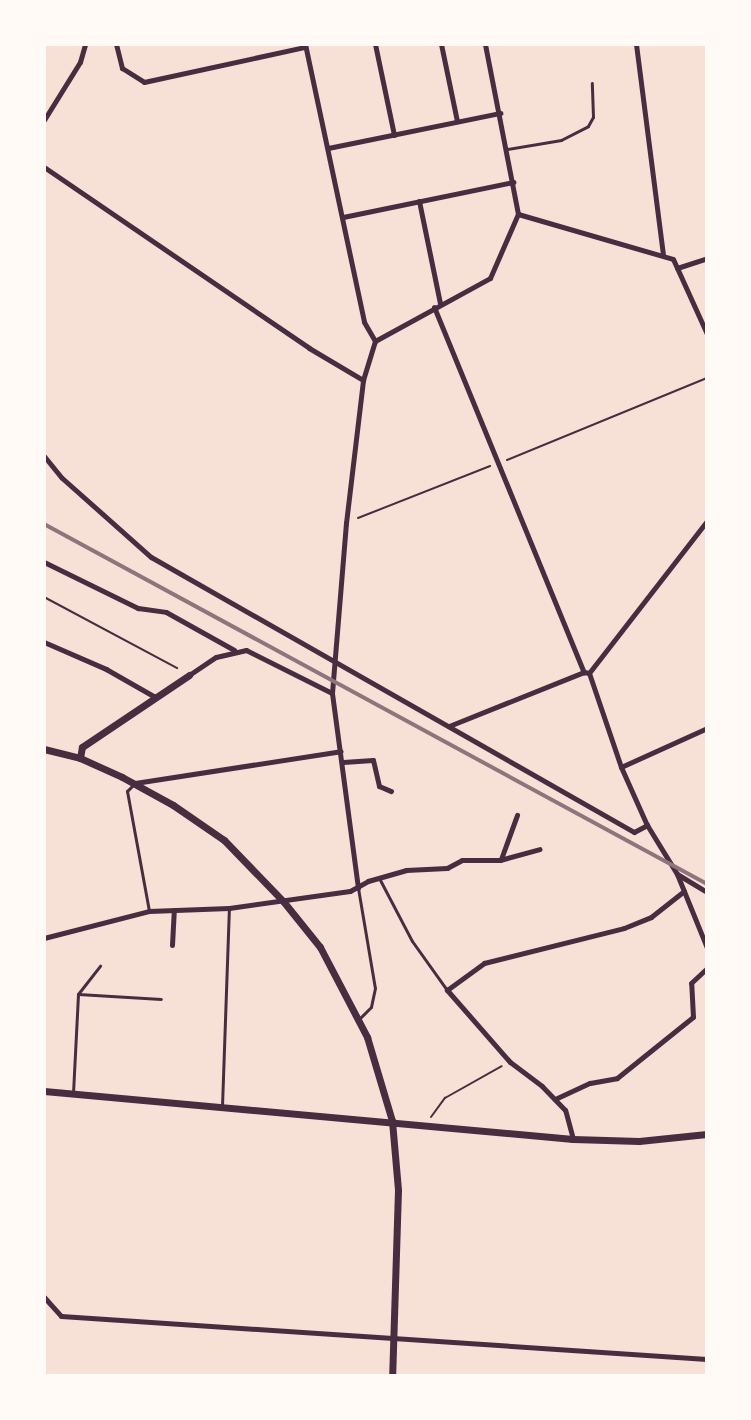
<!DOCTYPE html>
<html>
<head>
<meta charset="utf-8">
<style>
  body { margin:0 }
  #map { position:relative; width:751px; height:1420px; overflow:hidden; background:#f7e1d7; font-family:Figtree,sans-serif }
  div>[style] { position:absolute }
  .path>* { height:2px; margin:-1px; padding:0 1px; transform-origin:1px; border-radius:1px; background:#4a2c40 }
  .service>* { height:3px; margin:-1.5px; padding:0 1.5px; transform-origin:1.5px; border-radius:1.5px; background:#4a2c40 }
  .minor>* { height:5px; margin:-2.5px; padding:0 2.5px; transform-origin:2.5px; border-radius:2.5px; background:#4a2c40 }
  .tertiary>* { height:7px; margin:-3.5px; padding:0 3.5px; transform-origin:3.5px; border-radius:3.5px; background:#4a2c40 }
  .rail>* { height:4px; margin:-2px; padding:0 2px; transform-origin:2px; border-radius:2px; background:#8f747c }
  span { translate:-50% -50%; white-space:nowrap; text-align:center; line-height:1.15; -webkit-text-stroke:8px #fffaf5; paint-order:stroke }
  .frame { position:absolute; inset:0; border:46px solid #fffaf5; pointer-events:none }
</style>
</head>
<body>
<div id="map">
  <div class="path">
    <div style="left:507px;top:460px;width:216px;rotate:-22.3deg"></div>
    <div style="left:358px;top:518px;width:142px;rotate:-21.5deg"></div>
    <div style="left:44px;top:597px;width:151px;rotate:28.1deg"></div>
    <div style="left:431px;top:1117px;width:24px;rotate:-54deg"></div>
    <div style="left:445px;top:1098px;width:65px;rotate:-29.3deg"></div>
  </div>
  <div class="service">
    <div style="left:507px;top:149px;width:55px;rotate:-9.5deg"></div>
    <div style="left:561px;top:140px;width:30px;rotate:-27deg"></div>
    <div style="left:588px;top:126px;width:10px;rotate:-61deg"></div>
    <div style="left:593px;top:117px;width:34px;rotate:-92deg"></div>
    <div style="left:134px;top:784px;width:10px;rotate:135deg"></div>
    <div style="left:127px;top:791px;width:122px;rotate:79.6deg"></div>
    <div style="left:379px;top:878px;width:71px;rotate:62.4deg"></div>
    <div style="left:412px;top:941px;width:60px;rotate:54.5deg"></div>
    <div style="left:358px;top:888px;width:101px;rotate:80.4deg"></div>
    <div style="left:375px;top:988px;width:19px;rotate:102deg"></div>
    <div style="left:371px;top:1007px;width:16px;rotate:135deg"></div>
    <div style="left:78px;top:994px;width:83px;rotate:3.4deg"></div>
    <div style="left:73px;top:1093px;width:99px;rotate:-87.1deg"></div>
    <div style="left:78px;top:994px;width:36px;rotate:-52deg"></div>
    <div style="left:222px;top:1106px;width:196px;rotate:-88deg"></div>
  </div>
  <div class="minor">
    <div style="left:116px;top:44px;width:25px;rotate:76deg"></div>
    <div style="left:122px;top:68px;width:26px;rotate:32deg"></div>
    <div style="left:144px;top:82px;width:165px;rotate:-12.3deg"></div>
    <div style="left:305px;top:44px;width:284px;rotate:78deg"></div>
    <div style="left:364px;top:322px;width:22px;rotate:60deg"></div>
    <div style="left:375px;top:44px;width:93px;rotate:78.2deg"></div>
    <div style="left:441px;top:44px;width:79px;rotate:78.3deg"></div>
    <div style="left:636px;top:44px;width:212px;rotate:82.7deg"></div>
    <div style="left:44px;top:120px;width:68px;rotate:-58.2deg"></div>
    <div style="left:80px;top:62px;width:19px;rotate:-74deg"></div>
    <div style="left:328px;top:148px;width:176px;rotate:-11.5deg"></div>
    <div style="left:44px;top:167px;width:321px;rotate:34.3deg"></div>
    <div style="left:309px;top:348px;width:63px;rotate:30.7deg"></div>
    <div style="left:419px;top:201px;width:104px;rotate:78.4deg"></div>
    <div style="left:518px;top:214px;width:161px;rotate:16.2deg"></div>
    <div style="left:673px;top:259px;width:82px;rotate:65.6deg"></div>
    <div style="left:343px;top:217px;width:174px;rotate:-11.6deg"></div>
    <div style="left:677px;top:268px;width:32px;rotate:-18deg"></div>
    <div style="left:434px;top:307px;width:395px;rotate:67.7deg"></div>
    <div style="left:584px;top:672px;width:5px;rotate:11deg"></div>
    <div style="left:589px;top:673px;width:99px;rotate:71.2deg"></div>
    <div style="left:621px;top:767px;width:64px;rotate:65.9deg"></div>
    <div style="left:647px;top:825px;width:57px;rotate:58.5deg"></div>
    <div style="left:677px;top:874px;width:80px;rotate:67.9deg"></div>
    <div style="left:44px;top:456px;width:28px;rotate:51deg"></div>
    <div style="left:62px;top:478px;width:119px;rotate:41.6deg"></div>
    <div style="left:151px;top:557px;width:556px;rotate:29.66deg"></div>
    <div style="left:634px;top:832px;width:15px;rotate:-28deg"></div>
    <div style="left:44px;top:562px;width:105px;rotate:26.1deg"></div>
    <div style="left:138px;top:608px;width:28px;rotate:8deg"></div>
    <div style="left:166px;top:612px;width:78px;rotate:29.2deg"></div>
    <div style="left:44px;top:642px;width:68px;rotate:23.5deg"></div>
    <div style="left:106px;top:669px;width:56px;rotate:29.7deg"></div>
    <div style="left:589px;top:673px;width:192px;rotate:-52.2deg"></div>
    <div style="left:189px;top:675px;width:32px;rotate:-34deg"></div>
    <div style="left:216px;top:657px;width:31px;rotate:-13deg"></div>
    <div style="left:246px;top:650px;width:96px;rotate:26.6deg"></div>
    <div style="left:449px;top:726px;width:145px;rotate:-21.8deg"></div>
    <div style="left:343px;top:762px;width:30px;rotate:-4deg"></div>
    <div style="left:373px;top:760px;width:27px;rotate:77deg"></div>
    <div style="left:379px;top:786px;width:13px;rotate:23deg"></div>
    <div style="left:621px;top:767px;width:94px;rotate:-24.4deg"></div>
    <div style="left:135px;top:783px;width:208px;rotate:-8.8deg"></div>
    <div style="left:501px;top:859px;width:47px;rotate:-70deg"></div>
    <div style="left:677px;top:874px;width:35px;rotate:31deg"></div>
    <div style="left:358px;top:888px;width:197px;rotate:-97.6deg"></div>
    <div style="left:332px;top:693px;width:171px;rotate:-85.3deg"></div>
    <div style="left:346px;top:523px;width:144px;rotate:-83.2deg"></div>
    <div style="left:363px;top:380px;width:41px;rotate:-72.9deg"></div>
    <div style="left:375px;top:341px;width:131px;rotate:-28.7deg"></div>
    <div style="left:490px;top:278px;width:70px;rotate:-66.4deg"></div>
    <div style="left:518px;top:214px;width:173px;rotate:-101deg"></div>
    <div style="left:44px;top:938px;width:108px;rotate:-14.4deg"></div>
    <div style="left:149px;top:911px;width:80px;rotate:-2.1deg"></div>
    <div style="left:229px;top:908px;width:122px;rotate:-8deg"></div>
    <div style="left:350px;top:891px;width:21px;rotate:-29deg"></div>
    <div style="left:368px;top:881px;width:40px;rotate:-16deg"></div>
    <div style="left:406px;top:870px;width:41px;rotate:-2.8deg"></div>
    <div style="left:447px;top:868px;width:17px;rotate:-28deg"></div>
    <div style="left:462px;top:860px;width:38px"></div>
    <div style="left:500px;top:860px;width:41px;rotate:-15.4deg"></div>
    <div style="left:172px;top:945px;width:35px;rotate:-87deg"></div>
    <div style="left:555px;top:1099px;width:38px;rotate:-25deg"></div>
    <div style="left:590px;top:1083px;width:27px;rotate:-10deg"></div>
    <div style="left:617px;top:1078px;width:97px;rotate:-38.8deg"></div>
    <div style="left:693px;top:1017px;width:34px;rotate:-93deg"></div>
    <div style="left:691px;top:983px;width:22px;rotate:-43deg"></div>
    <div style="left:573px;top:1139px;width:30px;rotate:-105deg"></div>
    <div style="left:565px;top:1110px;width:33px;rotate:-134deg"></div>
    <div style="left:542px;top:1086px;width:40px;rotate:-143deg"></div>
    <div style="left:510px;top:1062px;width:96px;rotate:-131.2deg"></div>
    <div style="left:447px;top:990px;width:46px;rotate:-36.1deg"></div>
    <div style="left:484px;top:963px;width:144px;rotate:-14deg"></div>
    <div style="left:624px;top:928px;width:29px;rotate:-22deg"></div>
    <div style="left:651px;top:917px;width:42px;rotate:-38.2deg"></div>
    <div style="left:44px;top:1297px;width:25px;rotate:48deg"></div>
    <div style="left:61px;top:1316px;width:647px;rotate:3.81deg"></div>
  </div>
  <div class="tertiary">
    <div style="left:44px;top:749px;width:37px;rotate:14deg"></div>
    <div style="left:80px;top:758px;width:46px;rotate:24.3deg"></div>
    <div style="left:122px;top:777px;width:58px;rotate:28.8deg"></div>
    <div style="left:173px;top:805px;width:62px;rotate:34.5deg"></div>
    <div style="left:224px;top:840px;width:85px;rotate:46deg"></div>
    <div style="left:283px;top:901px;width:59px;rotate:51.2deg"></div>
    <div style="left:320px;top:947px;width:102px;rotate:62.4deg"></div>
    <div style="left:367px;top:1037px;width:88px;rotate:73.4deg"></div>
    <div style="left:392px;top:1121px;width:69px;rotate:85deg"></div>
    <div style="left:398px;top:1190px;width:186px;rotate:91.8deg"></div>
    <div style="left:80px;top:758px;width:11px;rotate:-80deg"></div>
    <div style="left:82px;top:747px;width:129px;rotate:-33.9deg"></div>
    <div style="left:44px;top:1091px;width:531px;rotate:5.18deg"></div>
    <div style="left:573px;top:1139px;width:66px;rotate:1.7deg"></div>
    <div style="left:639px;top:1141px;width:68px;rotate:-5.9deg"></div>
  </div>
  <div class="rail">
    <div style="left:44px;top:524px;width:754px;rotate:28.5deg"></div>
  </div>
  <div class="frame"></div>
</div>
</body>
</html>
